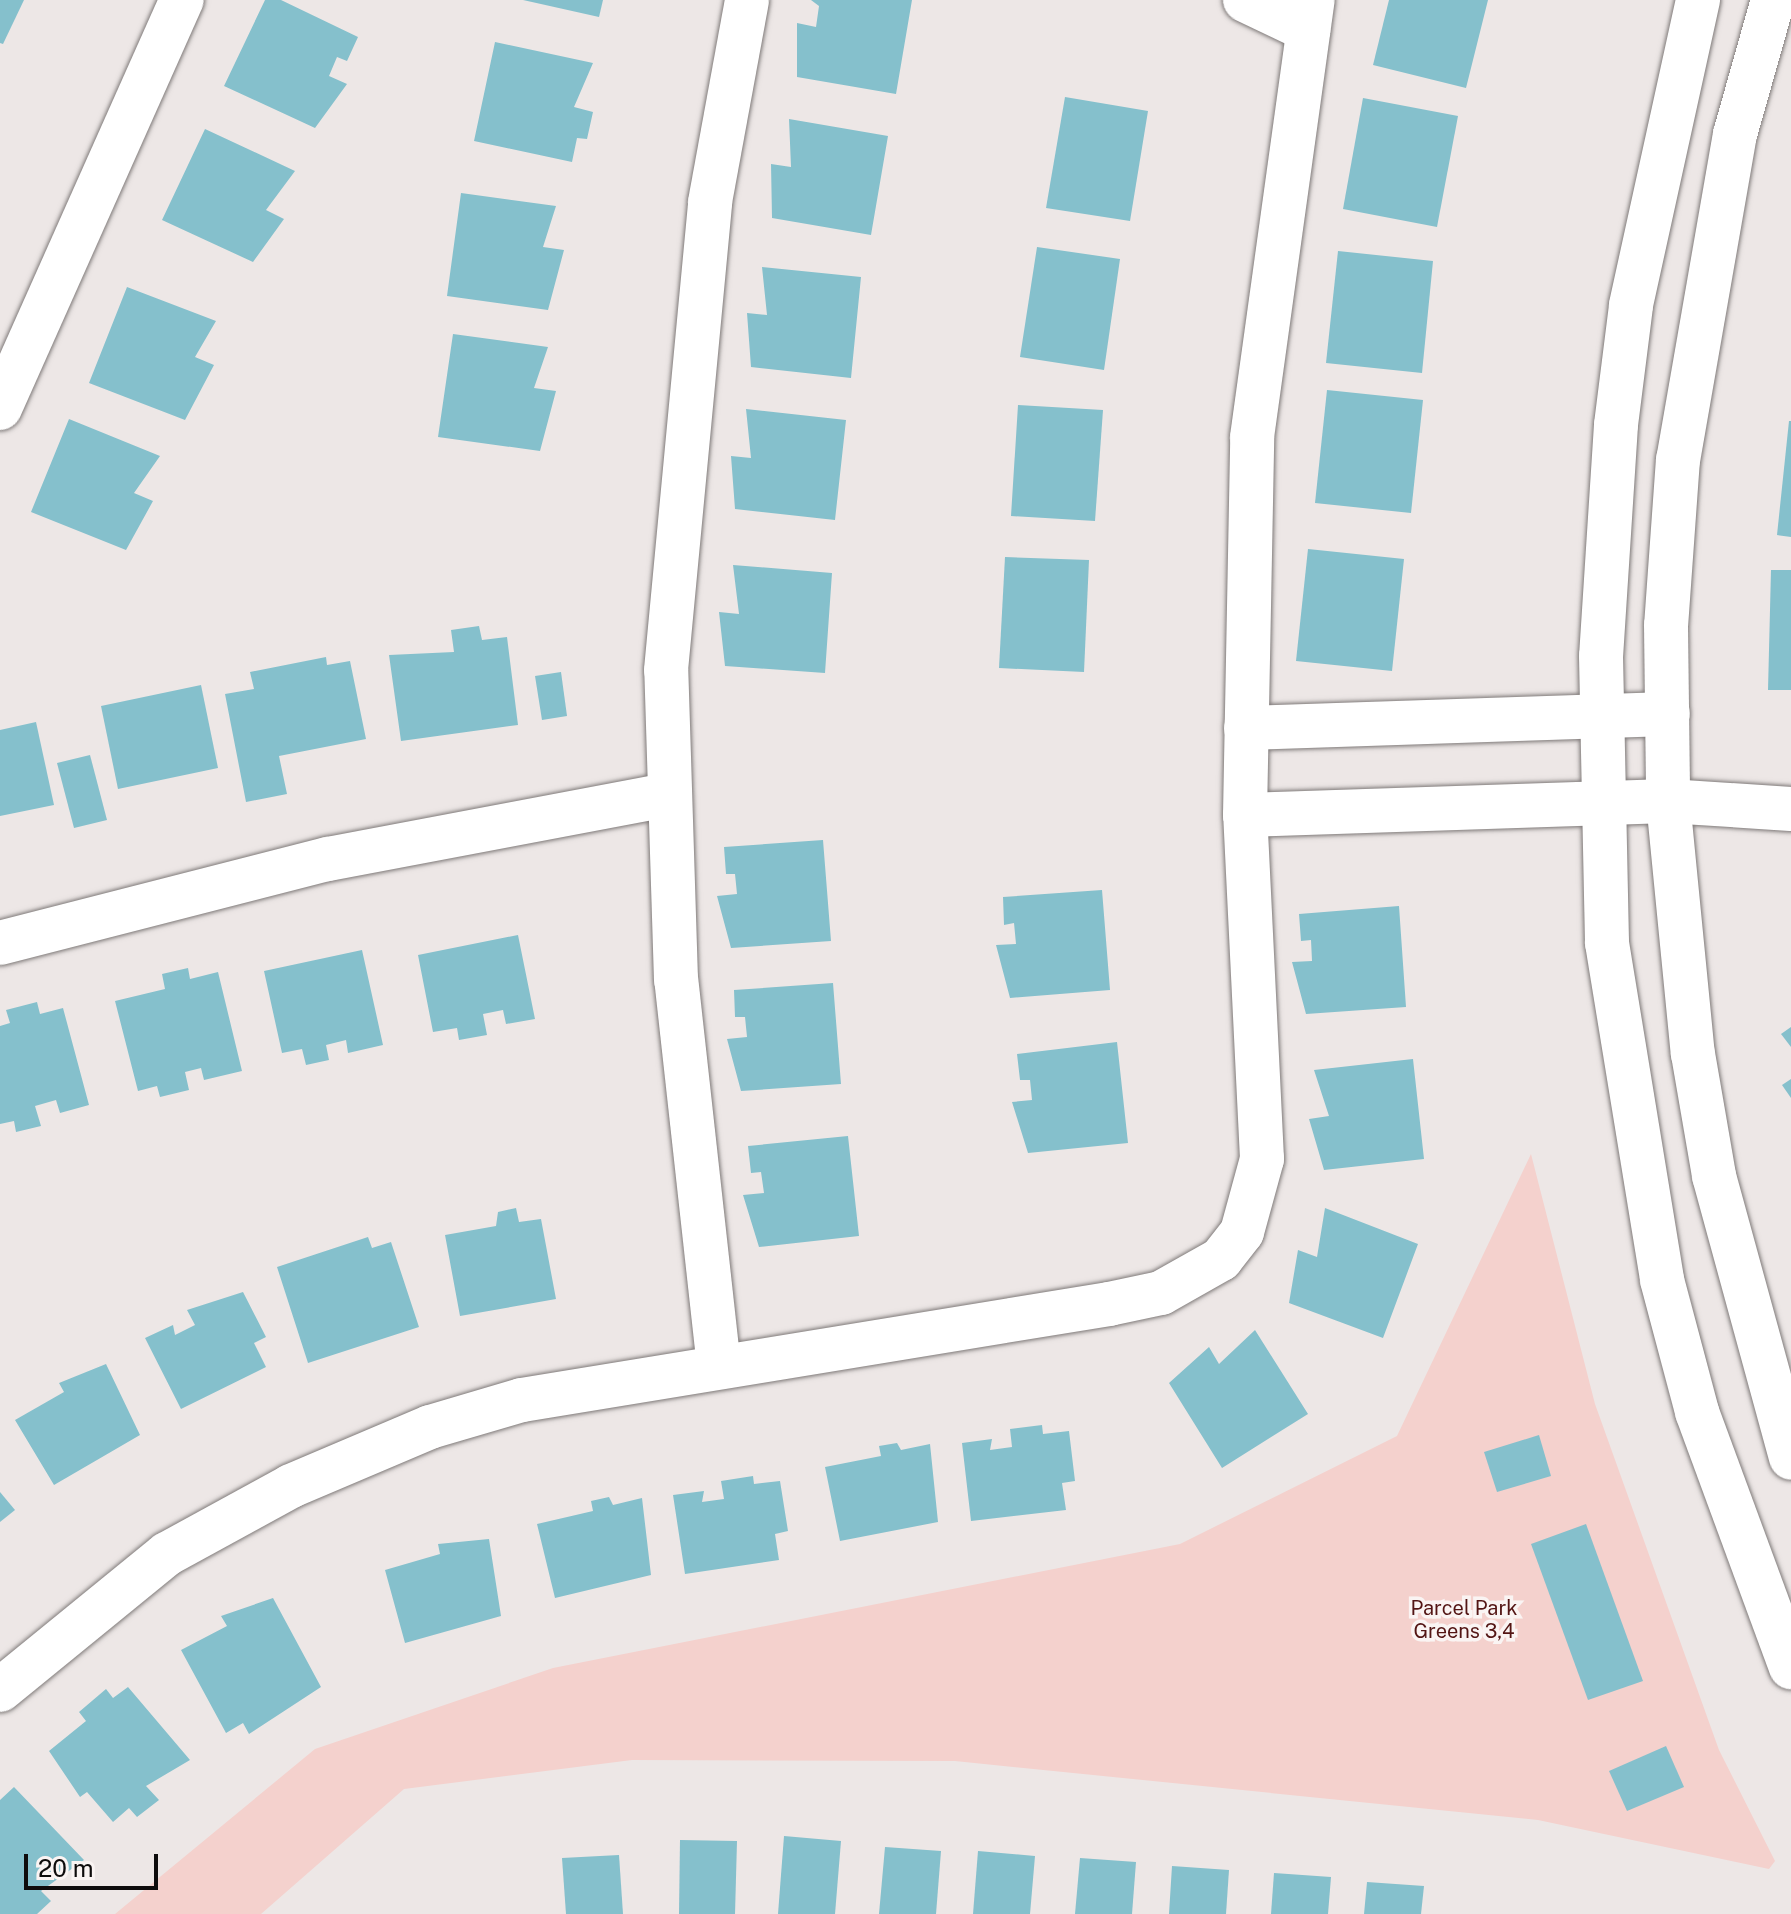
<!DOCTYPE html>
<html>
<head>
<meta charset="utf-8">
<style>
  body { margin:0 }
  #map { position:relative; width:1791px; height:1914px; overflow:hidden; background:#ede7e6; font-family:"Public Sans",sans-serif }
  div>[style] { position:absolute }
  .green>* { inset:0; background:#f4d1cd }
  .building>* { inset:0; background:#85c0cc }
  .roads { filter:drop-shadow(0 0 2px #7f7a79) drop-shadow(0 0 2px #7f7a79) }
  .minor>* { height:44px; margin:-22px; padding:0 22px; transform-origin:22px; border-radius:22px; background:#fff }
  span { translate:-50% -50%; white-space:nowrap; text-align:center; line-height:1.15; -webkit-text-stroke:7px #faf4f3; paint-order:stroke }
  .park-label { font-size:20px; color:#531514 }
  .scale { position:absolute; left:24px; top:1854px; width:134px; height:36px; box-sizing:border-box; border:4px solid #0e0c0c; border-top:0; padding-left:10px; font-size:24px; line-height:28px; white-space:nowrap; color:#0e0c0c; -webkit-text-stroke:6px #faf4f3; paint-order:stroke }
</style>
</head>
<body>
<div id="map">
  <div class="green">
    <div style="clip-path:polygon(1531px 1154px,1595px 1404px,1719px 1750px,1775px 1861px,1769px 1869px,1538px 1820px,955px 1761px,632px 1760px,404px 1789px,261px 1914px,115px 1914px,315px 1749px,553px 1668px,1180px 1544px,1397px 1436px)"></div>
  </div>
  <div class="building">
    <div style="clip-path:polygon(0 0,24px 0,3px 44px,0 43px)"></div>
    <div style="clip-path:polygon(265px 0,281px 0,358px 37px,347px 61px,337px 57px,329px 76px,347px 84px,315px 128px,224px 86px)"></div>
    <div style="clip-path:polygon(523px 0,603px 0,599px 17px)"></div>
    <div style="clip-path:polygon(811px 0,912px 0,896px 94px,797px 77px,797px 23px,816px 27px,819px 6px)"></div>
    <div style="clip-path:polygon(1389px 0,1488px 0,1466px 88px,1373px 65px)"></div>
    <div style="clip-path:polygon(495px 42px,593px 63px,574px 107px,593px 112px,587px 139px,577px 138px,572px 162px,474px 141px)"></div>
    <div style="clip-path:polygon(1065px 97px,1148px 111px,1130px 221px,1046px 208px)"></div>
    <div style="clip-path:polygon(1363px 98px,1458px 116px,1437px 227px,1343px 209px)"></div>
    <div style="clip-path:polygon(789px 119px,888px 136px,871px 235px,772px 218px,771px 164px,791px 167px)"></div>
    <div style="clip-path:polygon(205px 129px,295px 171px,266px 210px,284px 219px,253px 262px,162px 220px)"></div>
    <div style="clip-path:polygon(461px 193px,556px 206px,543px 247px,564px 250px,548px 310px,447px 296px)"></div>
    <div style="clip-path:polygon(1037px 247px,1120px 259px,1104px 370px,1020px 357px)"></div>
    <div style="clip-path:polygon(1338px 251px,1433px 261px,1422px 373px,1326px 363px)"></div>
    <div style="clip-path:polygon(762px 267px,861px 277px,851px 378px,751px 367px,747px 313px,767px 315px)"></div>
    <div style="clip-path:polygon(127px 287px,216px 321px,195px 357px,214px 365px,185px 420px,89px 383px)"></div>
    <div style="clip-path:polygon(453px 334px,548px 347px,534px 388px,556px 391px,540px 451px,438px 437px)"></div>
    <div style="clip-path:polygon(1327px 390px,1423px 400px,1411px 513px,1315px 503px)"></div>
    <div style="clip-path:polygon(1018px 405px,1103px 410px,1095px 521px,1011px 516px)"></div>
    <div style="clip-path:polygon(746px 409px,846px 420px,835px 520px,735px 509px,731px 456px,751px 458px)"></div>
    <div style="clip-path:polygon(69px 419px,160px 456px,134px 493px,153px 501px,126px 550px,31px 512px)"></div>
    <div style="clip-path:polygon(1789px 421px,1791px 421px,1791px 537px,1777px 535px)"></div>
    <div style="clip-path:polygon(1308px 549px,1404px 559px,1392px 671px,1296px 661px)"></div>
    <div style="clip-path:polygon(1005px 557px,1089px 560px,1084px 672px,999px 668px)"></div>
    <div style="clip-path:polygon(733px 565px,832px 573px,825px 673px,725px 666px,719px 612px,739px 614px)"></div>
    <div style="clip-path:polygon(1771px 570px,1791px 570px,1791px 690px,1768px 690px)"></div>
    <div style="clip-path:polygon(479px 626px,482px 640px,507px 637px,518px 725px,401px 741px,389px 655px,454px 652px,451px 630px)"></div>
    <div style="clip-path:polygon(326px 657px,327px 665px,350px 661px,366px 739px,279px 756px,287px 794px,246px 802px,225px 694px,254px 689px,250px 672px)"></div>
    <div style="clip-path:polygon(561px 672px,567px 716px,542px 720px,535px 676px)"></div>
    <div style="clip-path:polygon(201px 685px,218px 768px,118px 789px,101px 706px)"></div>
    <div style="clip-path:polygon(36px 722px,54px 805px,0 816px,0 730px)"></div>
    <div style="clip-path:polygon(90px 755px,107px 820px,74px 828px,57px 763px)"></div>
    <div style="clip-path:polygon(823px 840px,831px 941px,731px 948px,717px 896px,737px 894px,735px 874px,726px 874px,724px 847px)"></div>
    <div style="clip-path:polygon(1102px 890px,1110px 990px,1010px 998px,996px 945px,1016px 944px,1014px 923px,1004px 925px,1003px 897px)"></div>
    <div style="clip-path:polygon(1399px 906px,1406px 1007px,1306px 1014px,1292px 962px,1312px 961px,1311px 940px,1301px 941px,1299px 914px)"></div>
    <div style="clip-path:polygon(518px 935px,535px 1019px,506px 1024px,503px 1010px,483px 1014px,487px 1035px,459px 1040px,457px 1028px,433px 1032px,418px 955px)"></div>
    <div style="clip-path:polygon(362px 950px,383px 1045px,348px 1053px,346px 1040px,326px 1045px,329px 1060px,306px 1065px,302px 1049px,282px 1053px,264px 971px)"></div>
    <div style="clip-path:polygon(188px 968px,190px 979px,218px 972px,242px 1071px,204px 1080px,201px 1068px,185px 1072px,189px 1090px,160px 1097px,157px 1086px,138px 1091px,115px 1001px,165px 989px,162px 974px)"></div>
    <div style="clip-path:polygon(833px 983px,841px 1084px,741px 1091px,727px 1039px,747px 1037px,745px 1017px,735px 1017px,734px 990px)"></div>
    <div style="clip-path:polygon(37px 1002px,40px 1014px,63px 1008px,89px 1105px,60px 1113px,56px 1100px,35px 1106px,41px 1126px,16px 1132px,14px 1121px,0 1124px,0 1026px,10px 1023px,6px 1010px)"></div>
    <div style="clip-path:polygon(1791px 1027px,1791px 1047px,1781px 1034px)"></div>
    <div style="clip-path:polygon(1117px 1042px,1128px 1143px,1028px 1153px,1012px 1102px,1032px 1100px,1030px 1080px,1020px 1080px,1017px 1054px)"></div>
    <div style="clip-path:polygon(1413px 1059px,1424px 1159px,1324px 1170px,1309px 1119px,1329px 1116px,1314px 1070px)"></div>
    <div style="clip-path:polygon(1791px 1079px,1791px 1098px,1782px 1085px)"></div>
    <div style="clip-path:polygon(848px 1136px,859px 1236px,759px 1247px,743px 1195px,764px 1193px,761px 1172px,751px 1173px,748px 1146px)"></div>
    <div style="clip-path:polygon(516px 1208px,519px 1222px,541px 1219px,556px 1299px,460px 1316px,445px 1235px,496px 1226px,498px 1212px)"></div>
    <div style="clip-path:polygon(1325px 1208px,1418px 1244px,1383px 1338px,1289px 1303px,1298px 1250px,1317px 1257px)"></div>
    <div style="clip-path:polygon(368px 1237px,372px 1248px,391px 1242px,419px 1327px,308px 1363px,277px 1267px)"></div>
    <div style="clip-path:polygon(243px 1292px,266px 1337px,254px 1343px,266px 1367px,181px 1409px,145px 1338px,173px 1325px,175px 1335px,195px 1325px,187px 1310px)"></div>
    <div style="clip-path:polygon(1255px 1330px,1308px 1414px,1222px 1468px,1169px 1383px,1209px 1347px,1219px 1364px)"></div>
    <div style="clip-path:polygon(106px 1364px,140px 1435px,54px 1485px,15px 1420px,64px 1392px,59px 1383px)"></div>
    <div style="clip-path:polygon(1042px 1425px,1043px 1434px,1069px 1431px,1075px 1481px,1062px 1483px,1066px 1510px,971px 1521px,962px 1443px,992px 1439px,990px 1450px,1012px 1447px,1010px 1429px)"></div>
    <div style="clip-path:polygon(1539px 1435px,1551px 1476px,1497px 1492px,1484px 1452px)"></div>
    <div style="clip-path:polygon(897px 1443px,901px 1450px,930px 1444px,938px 1522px,840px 1541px,825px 1467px,881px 1456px,879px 1446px)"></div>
    <div style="clip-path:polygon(753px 1476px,754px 1484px,780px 1481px,788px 1531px,775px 1534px,779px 1560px,685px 1574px,673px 1495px,704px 1491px,702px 1502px,724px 1499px,721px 1481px)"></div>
    <div style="clip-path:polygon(0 1492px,15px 1510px,0 1522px)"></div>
    <div style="clip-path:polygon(609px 1497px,613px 1505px,642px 1498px,651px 1575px,555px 1598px,537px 1524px,593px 1511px,591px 1501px)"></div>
    <div style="clip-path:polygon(1586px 1524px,1643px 1681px,1588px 1700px,1531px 1544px)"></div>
    <div style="clip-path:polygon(489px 1539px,501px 1616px,405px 1643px,385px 1570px,440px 1554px,438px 1544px)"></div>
    <div style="clip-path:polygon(273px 1598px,321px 1687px,249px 1734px,243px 1723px,226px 1733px,181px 1650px,227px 1626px,221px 1616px)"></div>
    <div style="clip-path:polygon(128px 1687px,190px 1760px,146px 1786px,159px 1800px,137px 1817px,129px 1808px,113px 1822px,87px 1792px,80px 1797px,49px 1751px,86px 1721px,79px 1712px,106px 1689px,113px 1698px)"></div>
    <div style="clip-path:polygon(1666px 1746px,1684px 1787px,1627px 1811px,1609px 1771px)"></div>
    <div style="clip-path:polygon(14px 1787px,84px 1860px,41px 1891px,51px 1901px,37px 1914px,0 1914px,0 1800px)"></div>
    <div style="clip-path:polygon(784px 1836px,841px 1841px,835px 1914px,778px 1914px)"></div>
    <div style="clip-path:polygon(680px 1840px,737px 1841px,735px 1914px,679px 1914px)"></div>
    <div style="clip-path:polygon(885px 1847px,941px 1851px,936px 1914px,879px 1914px)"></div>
    <div style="clip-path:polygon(978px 1851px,1035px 1856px,1030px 1914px,973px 1914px)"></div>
    <div style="clip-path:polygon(619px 1855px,623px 1914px,566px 1914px,562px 1858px)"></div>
    <div style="clip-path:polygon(1080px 1858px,1136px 1862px,1132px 1914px,1075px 1914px)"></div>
    <div style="clip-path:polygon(1172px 1866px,1229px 1870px,1226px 1914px,1169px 1914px)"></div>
    <div style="clip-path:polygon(1274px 1873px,1331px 1877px,1328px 1914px,1271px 1914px)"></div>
    <div style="clip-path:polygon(1367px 1882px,1424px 1886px,1421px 1914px,1364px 1914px)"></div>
  </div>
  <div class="roads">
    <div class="minor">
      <div style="left:1245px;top:0;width:70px;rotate:25.5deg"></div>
      <div style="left:1698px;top:0;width:313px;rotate:102.4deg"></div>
      <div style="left:1631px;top:306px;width:120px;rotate:97.2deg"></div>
      <div style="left:1616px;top:425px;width:231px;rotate:93.7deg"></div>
      <div style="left:1601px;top:656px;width:287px;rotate:88.8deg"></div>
      <div style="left:1607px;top:943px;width:341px;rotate:80.7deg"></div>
      <div style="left:1662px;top:1280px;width:137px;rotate:75.1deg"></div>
      <div style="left:1697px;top:1412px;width:272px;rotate:69.8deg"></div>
      <div style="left:1773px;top:0;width:139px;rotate:105.8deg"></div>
      <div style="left:1735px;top:134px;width:330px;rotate:99.9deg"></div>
      <div style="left:1678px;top:459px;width:166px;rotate:94.1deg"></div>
      <div style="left:1666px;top:625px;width:176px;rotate:89.3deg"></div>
      <div style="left:1668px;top:801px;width:254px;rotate:84.4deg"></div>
      <div style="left:1693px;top:1054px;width:124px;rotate:80.2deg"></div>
      <div style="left:1714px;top:1176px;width:292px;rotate:74.7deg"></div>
      <div style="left:0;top:408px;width:447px;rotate:-66deg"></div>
      <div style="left:1246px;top:728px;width:422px;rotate:-1.9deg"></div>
      <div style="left:1245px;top:815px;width:423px;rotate:-1.9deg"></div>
      <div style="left:1668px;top:801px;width:123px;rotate:3.7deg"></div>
      <div style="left:0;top:943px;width:339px;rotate:-14.4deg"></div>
      <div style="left:328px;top:859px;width:345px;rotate:-10.7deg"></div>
      <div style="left:719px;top:1367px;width:389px;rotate:-96.3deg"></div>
      <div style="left:676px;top:980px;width:310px;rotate:-91.8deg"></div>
      <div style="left:666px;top:670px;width:470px;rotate:-84.6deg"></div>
      <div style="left:710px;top:202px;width:205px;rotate:-79.6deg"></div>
      <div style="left:0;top:1690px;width:215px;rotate:-39.2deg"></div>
      <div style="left:167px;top:1554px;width:141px;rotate:-28.7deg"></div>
      <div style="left:291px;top:1486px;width:151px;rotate:-23deg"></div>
      <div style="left:430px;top:1427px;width:96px;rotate:-16.4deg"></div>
      <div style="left:522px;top:1400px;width:595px;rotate:-9.29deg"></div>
      <div style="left:1109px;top:1304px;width:53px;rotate:-11.9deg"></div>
      <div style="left:1161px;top:1293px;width:69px;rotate:-29.5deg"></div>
      <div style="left:1221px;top:1259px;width:34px;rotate:-52deg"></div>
      <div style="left:1242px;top:1232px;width:76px;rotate:-74.7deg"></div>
      <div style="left:1262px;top:1159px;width:344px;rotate:-92.8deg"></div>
      <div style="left:1245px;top:815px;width:378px;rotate:-88.9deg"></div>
      <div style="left:1252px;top:437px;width:441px;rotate:-82.1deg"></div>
    </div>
  </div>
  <div class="park-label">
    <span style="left:1464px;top:1620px">Parcel Park<br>Greens 3,4</span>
  </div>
  <div class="scale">20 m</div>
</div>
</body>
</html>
